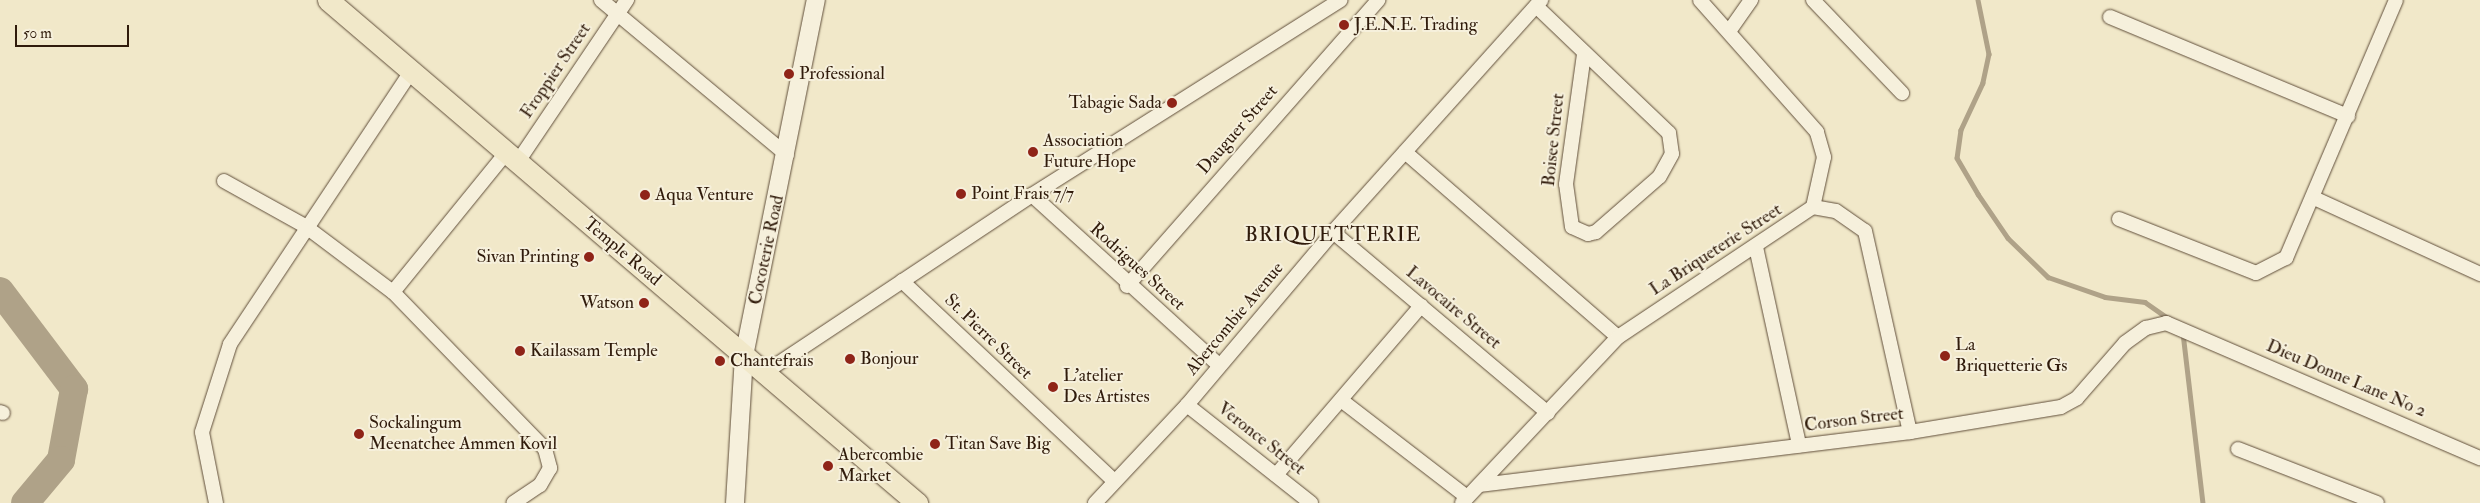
<!DOCTYPE html>
<html>
<head>
<meta charset="utf-8">
<style>
  body { margin:0 }
  #map { position:relative; width:2480px; height:503px; overflow:hidden; background:#f1e8c9; font-family:"IM FELL Double Pica",serif }
  div>[style] { position:absolute }
  .stream>* { height:4.5px; margin:-2.25px; padding:0 2.25px; transform-origin:2.25px; border-radius:2.25px; background:#afa288 }
  .river>* { height:28px; margin:-14px; padding:0 14px; transform-origin:14px; border-radius:14px; background:#afa288 }
  .roads { filter:drop-shadow(0 0 1px #604e3a) drop-shadow(0 0 1px #604e3a) }
  .minor>* { height:14px; margin:-7px; padding:0 7px; transform-origin:7px; border-radius:7px; background:#f6f0dc }
  .tertiary>* { height:18px; margin:-9px; padding:0 9px; transform-origin:9px; border-radius:9px; background:#f6f0dc }
  .primary>* { height:21px; margin:-10.5px; padding:0 10.5px; transform-origin:10.5px; border-radius:10.5px; background:#f1e8c9 }
  .dots>* { width:14px; height:14px; translate:-50% -50%; box-sizing:border-box; border:2px solid #f6f0dc; border-radius:50% }
  span { translate:-50% -50%; white-space:nowrap; text-align:center; line-height:1.15; -webkit-text-stroke:4px #f6f0dc; paint-order:stroke }
  .poi-label { font-size:18px; color:#301b0b }
  .left { translate:0 -50%; text-align:left }
  .right { translate:-100% -50%; text-align:right }
  .street-label { font-size:18px; color:#301b0b }
  .quarter-label { font-size:20px; color:#301b0b; letter-spacing:1px }
  .scale { position:absolute; left:15px; top:25px; width:114px; height:22px; box-sizing:border-box; border:2px solid #301b0b; border-top:0; padding-left:6px; font-size:15px; line-height:18px; white-space:nowrap; color:#301b0b; -webkit-text-stroke:4px #f6f0dc; paint-order:stroke }
</style>
</head>
<body>
<div id="map">
  <div class="stream">
    <div style="left:1978px;top:0;width:55px;rotate:78.5deg"></div>
    <div style="left:1989px;top:54px;width:30px;rotate:102deg"></div>
    <div style="left:1983px;top:83px;width:52px;rotate:115.1deg"></div>
    <div style="left:1961px;top:130px;width:28px;rotate:98deg"></div>
    <div style="left:1957px;top:158px;width:42px;rotate:59.7deg"></div>
    <div style="left:1978px;top:194px;width:53px;rotate:55.7deg"></div>
    <div style="left:2008px;top:238px;width:56px;rotate:44.3deg"></div>
    <div style="left:2048px;top:277px;width:60px;rotate:19.3deg"></div>
    <div style="left:2105px;top:297px;width:40px;rotate:7.1deg"></div>
    <div style="left:2145px;top:302px;width:32px;rotate:35deg"></div>
    <div style="left:2183px;top:333px;width:171px;rotate:83.3deg"></div>
  </div>
  <div class="river">
    <div style="left:0;top:291px;width:123px;rotate:52.9deg"></div>
    <div style="left:74px;top:389px;width:72px;rotate:100.4deg"></div>
    <div style="left:61px;top:460px;width:56px;rotate:129.9deg"></div>
  </div>
  <div class="roads">
    <div class="minor">
      <div style="left:601px;top:0;width:242px;rotate:39.8deg"></div>
      <div style="left:1813px;top:0;width:129px;rotate:46.3deg"></div>
      <div style="left:1536px;top:6px;width:184px;rotate:43.7deg"></div>
      <div style="left:1669px;top:133px;width:21px;rotate:82deg"></div>
      <div style="left:1672px;top:154px;width:26px;rotate:119deg"></div>
      <div style="left:1659px;top:177px;width:84px;rotate:138.9deg"></div>
      <div style="left:1596px;top:232px;width:8px;rotate:166deg"></div>
      <div style="left:1588px;top:234px;width:17px;rotate:-156deg"></div>
      <div style="left:1572px;top:227px;width:43px;rotate:-97.9deg"></div>
      <div style="left:1566px;top:184px;width:131px;rotate:-82.1deg"></div>
      <div style="left:2110px;top:17px;width:258px;rotate:22.6deg"></div>
      <div style="left:1730px;top:30px;width:37px;rotate:-55deg"></div>
      <div style="left:1405px;top:152px;width:282px;rotate:41deg"></div>
      <div style="left:517px;top:163px;width:197px;rotate:-56deg"></div>
      <div style="left:224px;top:181px;width:93px;rotate:29.1deg"></div>
      <div style="left:305px;top:226px;width:110px;rotate:36.9deg"></div>
      <div style="left:393px;top:292px;width:219px;rotate:45.9deg"></div>
      <div style="left:545px;top:449px;width:20px;rotate:75deg"></div>
      <div style="left:550px;top:468px;width:20px;rotate:120deg"></div>
      <div style="left:540px;top:485px;width:32px;rotate:146deg"></div>
      <div style="left:1032px;top:195px;width:253px;rotate:42.3deg"></div>
      <div style="left:2314px;top:198px;width:183px;rotate:24.6deg"></div>
      <div style="left:1813px;top:207px;width:23px;rotate:10deg"></div>
      <div style="left:1836px;top:211px;width:35px;rotate:35deg"></div>
      <div style="left:1865px;top:231px;width:206px;rotate:77.4deg"></div>
      <div style="left:2119px;top:219px;width:147px;rotate:21.5deg"></div>
      <div style="left:2256px;top:273px;width:34px;rotate:-27deg"></div>
      <div style="left:2286px;top:258px;width:280px;rotate:-66.9deg"></div>
      <div style="left:1333px;top:232px;width:281px;rotate:40.1deg"></div>
      <div style="left:1756px;top:247px;width:203px;rotate:77.7deg"></div>
      <div style="left:902px;top:281px;width:291px;rotate:43.3deg"></div>
      <div style="left:1127px;top:286px;width:381px;rotate:-48.7deg"></div>
      <div style="left:393px;top:292px;width:178px;rotate:-50.9deg"></div>
      <div style="left:764px;top:373px;width:322px;rotate:-33.6deg"></div>
      <div style="left:1032px;top:195px;width:365px;rotate:-32.3deg"></div>
      <div style="left:1341px;top:400px;width:159px;rotate:37.6deg"></div>
      <div style="left:1187px;top:405px;width:158px;rotate:38.3deg"></div>
      <div style="left:0;top:412px;width:3px;rotate:18deg"></div>
      <div style="left:2238px;top:449px;width:149px;rotate:21.2deg"></div>
      <div style="left:1276px;top:475px;width:223px;rotate:-49.4deg"></div>
      <div style="left:1480px;top:485px;width:433px;rotate:-7deg"></div>
      <div style="left:1910px;top:432px;width:153px;rotate:-9.4deg"></div>
      <div style="left:2061px;top:407px;width:18px;rotate:-29deg"></div>
      <div style="left:2077px;top:398px;width:73px;rotate:-48.9deg"></div>
      <div style="left:2125px;top:343px;width:26px;rotate:-36deg"></div>
      <div style="left:2146px;top:328px;width:21px;rotate:-14deg"></div>
      <div style="left:2166px;top:323px;width:342px;rotate:23.3deg"></div>
      <div style="left:216px;top:503px;width:72px;rotate:-101.2deg"></div>
      <div style="left:202px;top:432px;width:92px;rotate:-72.3deg"></div>
      <div style="left:230px;top:344px;width:327px;rotate:-56.4deg"></div>
      <div style="left:1095px;top:503px;width:134px;rotate:-46.8deg"></div>
      <div style="left:1187px;top:405px;width:226px;rotate:-49.8deg"></div>
      <div style="left:1333px;top:232px;width:312px;rotate:-48.1deg"></div>
      <div style="left:1462px;top:503px;width:228px;rotate:-46.8deg"></div>
      <div style="left:1618px;top:337px;width:234px;rotate:-33.7deg"></div>
      <div style="left:1813px;top:207px;width:51px;rotate:-77.6deg"></div>
      <div style="left:1824px;top:157px;width:26px;rotate:-106deg"></div>
      <div style="left:1817px;top:132px;width:176px;rotate:-131.6deg"></div>
    </div>
    <div class="tertiary">
      <div style="left:735px;top:503px;width:147px;rotate:-86.5deg"></div>
      <div style="left:744px;top:356px;width:363px;rotate:-78.6deg"></div>
    </div>
    <div class="primary">
      <div style="left:328px;top:0;width:775px;rotate:40.5deg"></div>
    </div>
  </div>
  <div class="dots">
    <div style="left:1344px;top:25px;background:#8f2418"></div>
    <div style="left:789px;top:74px;background:#8f2418"></div>
    <div style="left:1172px;top:103px;background:#8f2418"></div>
    <div style="left:1033px;top:152px;background:#8f2418"></div>
    <div style="left:961px;top:194px;background:#8f2418"></div>
    <div style="left:645px;top:195px;background:#8f2418"></div>
    <div style="left:589px;top:257px;background:#8f2418"></div>
    <div style="left:644px;top:303px;background:#8f2418"></div>
    <div style="left:520px;top:351px;background:#8f2418"></div>
    <div style="left:1945px;top:356px;background:#8f2418"></div>
    <div style="left:850px;top:359px;background:#8f2418"></div>
    <div style="left:720px;top:361px;background:#8f2418"></div>
    <div style="left:1053px;top:387px;background:#8f2418"></div>
    <div style="left:359px;top:434px;background:#8f2418"></div>
    <div style="left:935px;top:444px;background:#8f2418"></div>
    <div style="left:828px;top:466px;background:#8f2418"></div>
  </div>
  <div class="poi-label">
    <span class="left" style="left:1354px;top:25px">J.E.N.E. Trading</span>
    <span class="left" style="left:799px;top:74px">Professional</span>
    <span class="right" style="left:1162px;top:103px">Tabagie Sada</span>
    <span class="left" style="left:1043px;top:152px">Association<br>Future Hope</span>
    <span class="left" style="left:971px;top:194px">Point Frais 7/7</span>
    <span class="left" style="left:655px;top:195px">Aqua Venture</span>
    <span class="right" style="left:579px;top:257px">Sivan Printing</span>
    <span class="right" style="left:634px;top:303px">Watson</span>
    <span class="left" style="left:1955px;top:356px">La<br>Briquetterie Gs</span>
    <span class="left" style="left:530px;top:351px">Kailassam Temple</span>
    <span class="left" style="left:860px;top:359px">Bonjour</span>
    <span class="left" style="left:730px;top:361px">Chantefrais</span>
    <span class="left" style="left:1063px;top:387px">L'atelier<br>Des Artistes</span>
    <span class="left" style="left:369px;top:434px">Sockalingum<br>Meenatchee Ammen Kovil</span>
    <span class="left" style="left:945px;top:444px">Titan Save Big</span>
    <span class="left" style="left:838px;top:466px">Abercombie<br>Market</span>
  </div>
  <div class="street-label">
    <span style="left:556px;top:71px;rotate:-56deg">Froppier Street</span>
    <span style="left:1238px;top:130px;rotate:-49deg">Dauguer Street</span>
    <span style="left:1554px;top:140px;rotate:-84deg">Boisee Street</span>
    <span style="left:767px;top:250px;rotate:-78deg">Cocoterie Road</span>
    <span style="left:1716px;top:250px;rotate:-33deg">La Briqueterie Street</span>
    <span style="left:622px;top:252px;rotate:40deg">Temple Road</span>
    <span style="left:1137px;top:267px;rotate:42deg">Rodrigues Street</span>
    <span style="left:1453px;top:308px;rotate:40deg">Lavocaire Street</span>
    <span style="left:1235px;top:319px;rotate:-50deg">Abercombie Avenue</span>
    <span style="left:988px;top:337px;rotate:44deg">St. Pierre Street</span>
    <span style="left:2346px;top:379px;rotate:23deg">Dieu Donne Lane No 2</span>
    <span style="left:1854px;top:420px;rotate:-7deg">Corson Street</span>
    <span style="left:1261px;top:439px;rotate:38deg">Veronce Street</span>
  </div>
  <div class="quarter-label">
    <span style="left:1333px;top:234px">BRIQUETTERIE</span>
  </div>
  <div class="scale">50 m</div>
</div>
</body>
</html>
